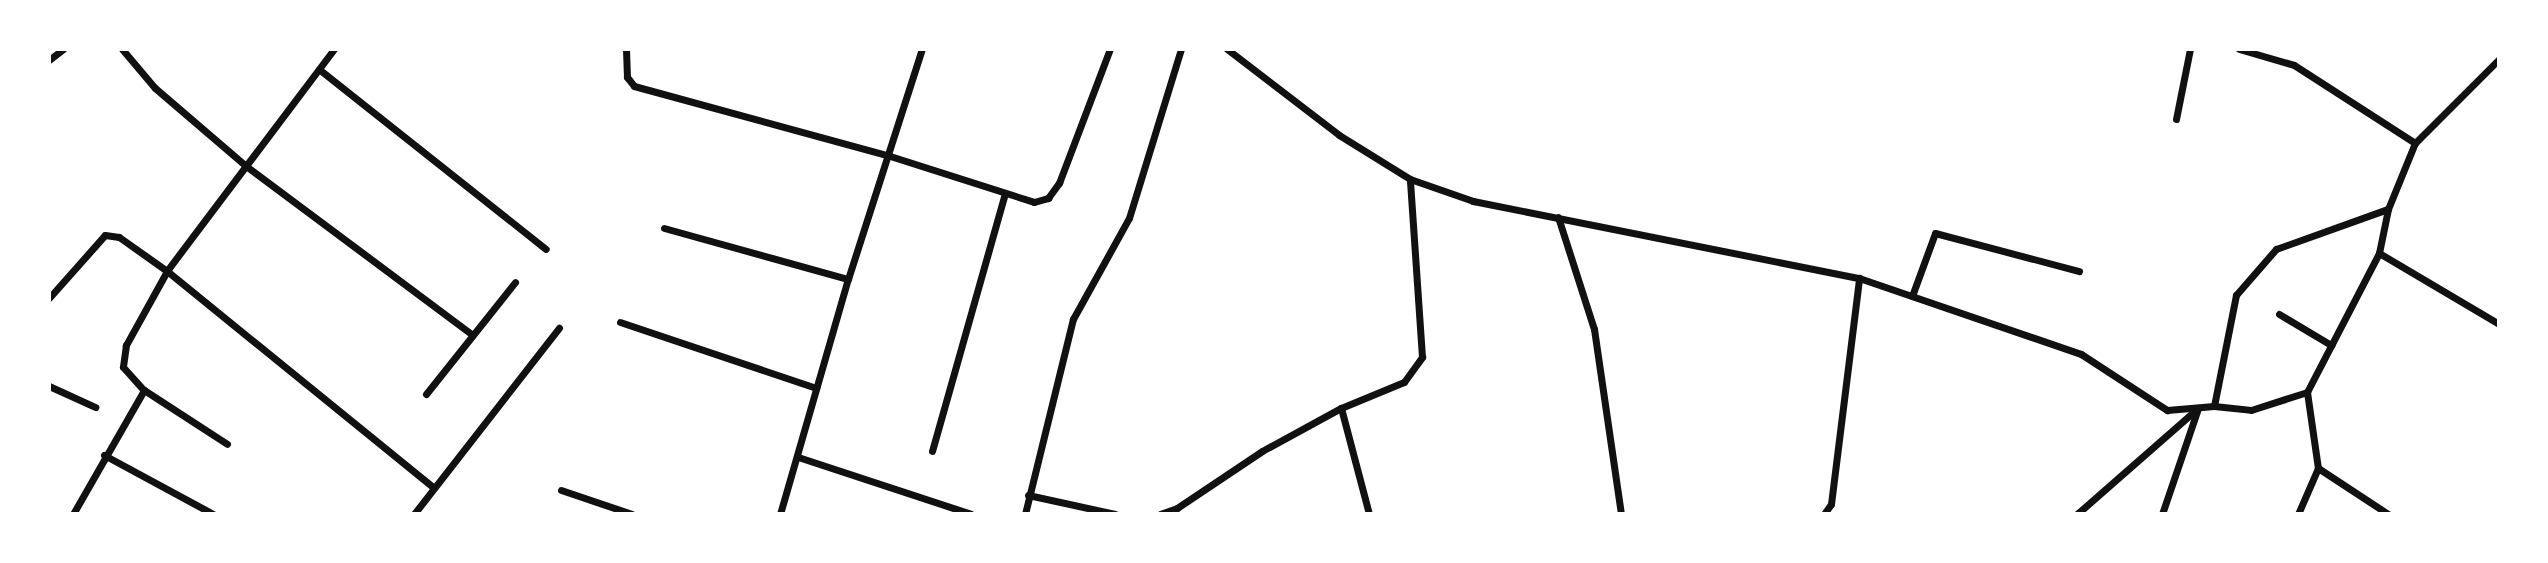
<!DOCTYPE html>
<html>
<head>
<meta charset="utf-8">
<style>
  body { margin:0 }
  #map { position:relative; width:2548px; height:563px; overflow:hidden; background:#fff; font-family:Poppins,sans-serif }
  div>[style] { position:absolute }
  .minor>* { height:7px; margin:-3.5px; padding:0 3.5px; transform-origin:3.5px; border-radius:3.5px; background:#111 }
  span { translate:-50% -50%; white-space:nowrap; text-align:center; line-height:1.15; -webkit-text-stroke:5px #fff; paint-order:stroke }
  .frame { position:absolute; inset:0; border:51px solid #fff; pointer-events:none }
</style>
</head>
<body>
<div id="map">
  <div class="minor">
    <div style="left:122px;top:49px;width:51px;rotate:49.8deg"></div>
    <div style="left:155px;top:88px;width:120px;rotate:40.6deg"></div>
    <div style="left:246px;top:166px;width:281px;rotate:36.7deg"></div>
    <div style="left:334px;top:49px;width:278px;rotate:127deg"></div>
    <div style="left:167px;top:271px;width:343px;rotate:39.1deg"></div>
    <div style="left:626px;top:49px;width:28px;rotate:88deg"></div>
    <div style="left:627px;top:77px;width:11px;rotate:52deg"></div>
    <div style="left:634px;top:86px;width:265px;rotate:15.3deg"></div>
    <div style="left:890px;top:156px;width:151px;rotate:17.7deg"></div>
    <div style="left:1034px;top:202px;width:15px;rotate:-16deg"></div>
    <div style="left:1048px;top:198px;width:19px;rotate:-54deg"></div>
    <div style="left:1059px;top:183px;width:143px;rotate:-69.2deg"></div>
    <div style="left:1227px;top:49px;width:141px;rotate:37.5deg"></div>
    <div style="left:1339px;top:135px;width:84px;rotate:31.8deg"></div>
    <div style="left:1410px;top:179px;width:67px;rotate:19.2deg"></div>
    <div style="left:1473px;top:201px;width:394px;rotate:11.3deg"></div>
    <div style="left:1859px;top:278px;width:235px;rotate:18.9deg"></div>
    <div style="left:2081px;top:354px;width:103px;rotate:33.1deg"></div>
    <div style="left:2167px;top:410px;width:47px;rotate:-4.9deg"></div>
    <div style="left:2214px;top:406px;width:37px;rotate:6deg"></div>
    <div style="left:2251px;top:410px;width:59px;rotate:-17.8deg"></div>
    <div style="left:2307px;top:392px;width:157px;rotate:-62.6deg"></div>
    <div style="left:2379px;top:253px;width:45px;rotate:-78.4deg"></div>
    <div style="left:2388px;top:209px;width:71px;rotate:-67.8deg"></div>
    <div style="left:2415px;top:143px;width:119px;rotate:-45deg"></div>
    <div style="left:2239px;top:49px;width:57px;rotate:16.2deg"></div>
    <div style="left:2294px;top:65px;width:144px;rotate:32.8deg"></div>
    <div style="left:49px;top:60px;width:18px;rotate:-38deg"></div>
    <div style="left:320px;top:70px;width:288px;rotate:38.4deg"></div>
    <div style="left:2176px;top:119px;width:71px;rotate:-78.7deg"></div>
    <div style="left:1558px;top:217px;width:118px;rotate:72.2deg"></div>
    <div style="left:1594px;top:329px;width:187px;rotate:81.7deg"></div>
    <div style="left:664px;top:228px;width:191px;rotate:15.5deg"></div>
    <div style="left:2379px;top:253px;width:139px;rotate:30.6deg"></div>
    <div style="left:1912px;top:296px;width:67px;rotate:-69.9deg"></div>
    <div style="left:1935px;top:233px;width:149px;rotate:14.8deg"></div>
    <div style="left:49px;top:298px;width:84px;rotate:-48.4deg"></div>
    <div style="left:105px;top:235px;width:14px;rotate:8deg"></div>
    <div style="left:119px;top:237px;width:59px;rotate:35.3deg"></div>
    <div style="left:167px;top:271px;width:85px;rotate:119deg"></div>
    <div style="left:126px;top:345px;width:22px;rotate:98deg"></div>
    <div style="left:123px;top:367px;width:31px;rotate:48deg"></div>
    <div style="left:144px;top:390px;width:99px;rotate:33deg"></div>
    <div style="left:2279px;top:314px;width:61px;rotate:30.8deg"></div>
    <div style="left:620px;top:322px;width:207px;rotate:18.6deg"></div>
    <div style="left:49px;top:386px;width:51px;rotate:24.5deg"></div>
    <div style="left:2307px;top:392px;width:77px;rotate:81.8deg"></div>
    <div style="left:2318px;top:468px;width:84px;rotate:33.3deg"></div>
    <div style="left:426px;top:394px;width:143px;rotate:-51.5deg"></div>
    <div style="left:2214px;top:406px;width:113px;rotate:-78.8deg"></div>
    <div style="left:2236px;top:295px;width:61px;rotate:-49deg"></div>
    <div style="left:2276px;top:249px;width:119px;rotate:-19.7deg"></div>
    <div style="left:1341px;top:408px;width:110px;rotate:75.2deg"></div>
    <div style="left:932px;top:451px;width:265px;rotate:-74.2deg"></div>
    <div style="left:104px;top:455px;width:124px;rotate:28.4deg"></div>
    <div style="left:798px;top:457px;width:182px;rotate:18.2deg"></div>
    <div style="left:561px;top:490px;width:75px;rotate:18.7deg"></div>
    <div style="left:1028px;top:495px;width:89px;rotate:12.3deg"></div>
    <div style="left:73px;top:514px;width:143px;rotate:-60.2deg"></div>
    <div style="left:414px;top:514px;width:236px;rotate:-52.1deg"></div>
    <div style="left:780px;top:514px;width:245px;rotate:-73.9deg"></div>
    <div style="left:848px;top:279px;width:242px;rotate:-72.2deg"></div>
    <div style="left:1025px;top:514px;width:201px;rotate:-76.2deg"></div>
    <div style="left:1073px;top:319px;width:115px;rotate:-61deg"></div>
    <div style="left:1129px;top:218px;width:177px;rotate:-72.9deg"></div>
    <div style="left:1160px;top:514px;width:18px;rotate:-19deg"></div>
    <div style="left:1177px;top:508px;width:102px;rotate:-33.8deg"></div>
    <div style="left:1262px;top:451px;width:90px;rotate:-28.6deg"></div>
    <div style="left:1341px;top:408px;width:68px;rotate:-22.4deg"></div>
    <div style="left:1404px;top:382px;width:31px;rotate:-54deg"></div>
    <div style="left:1422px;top:357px;width:178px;rotate:-93.9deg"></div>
    <div style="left:1824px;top:514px;width:12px;rotate:-55deg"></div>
    <div style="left:1831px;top:504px;width:228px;rotate:-82.9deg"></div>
    <div style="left:2077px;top:514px;width:161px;rotate:-41.2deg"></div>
    <div style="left:2162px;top:514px;width:109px;rotate:-71.2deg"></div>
    <div style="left:2298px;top:514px;width:50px;rotate:-66.5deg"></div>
  </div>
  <div class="frame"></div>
</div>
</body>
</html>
